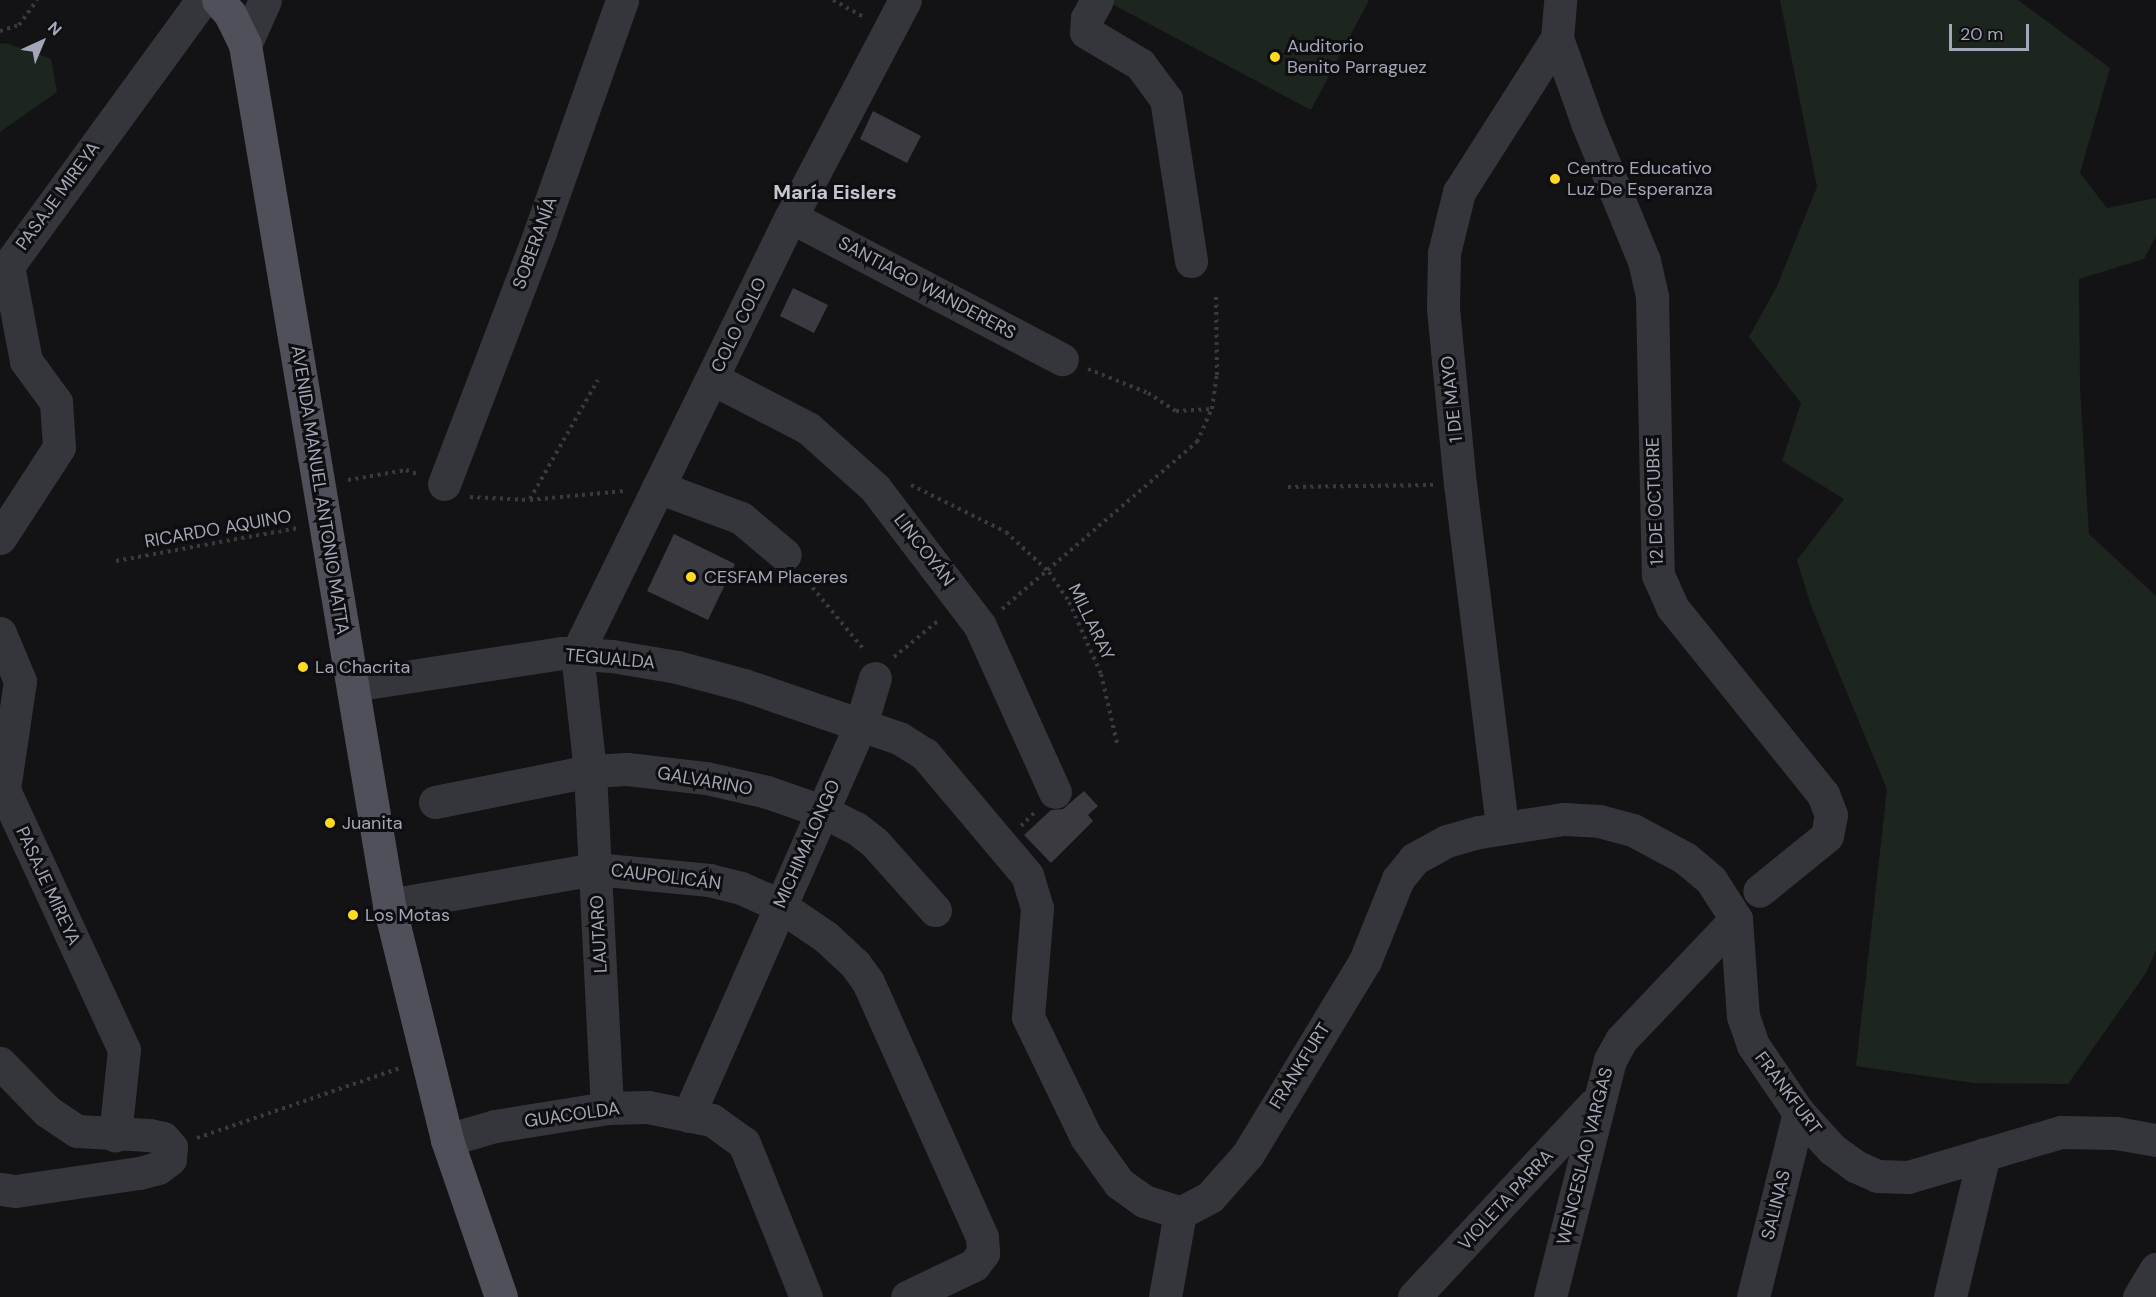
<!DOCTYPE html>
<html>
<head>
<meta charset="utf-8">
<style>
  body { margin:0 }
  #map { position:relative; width:2156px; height:1297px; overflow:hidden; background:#131315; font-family:"DM Sans",sans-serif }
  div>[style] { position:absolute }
  .green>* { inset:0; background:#1d251f }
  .building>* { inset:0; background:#3a3a40 }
  .path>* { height:4px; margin-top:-2px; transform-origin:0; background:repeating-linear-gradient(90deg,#393a41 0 3px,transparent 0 7.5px) }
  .minor>* { height:33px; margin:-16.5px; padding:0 16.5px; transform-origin:16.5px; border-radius:16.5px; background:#35353c }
  .major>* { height:33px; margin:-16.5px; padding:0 16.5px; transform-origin:16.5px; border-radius:16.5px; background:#4f5059 }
  .dots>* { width:16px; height:16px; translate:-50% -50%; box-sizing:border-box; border:3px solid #0e0e10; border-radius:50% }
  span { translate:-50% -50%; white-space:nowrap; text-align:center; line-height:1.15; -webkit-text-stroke:6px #0e0e10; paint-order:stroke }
  .poi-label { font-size:18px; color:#a3a6b7 }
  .left { translate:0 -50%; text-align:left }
  .street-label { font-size:18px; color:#a3a6b7 }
  .neighbourhood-label { font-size:20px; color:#c4c6d2; font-weight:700 }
  .north { position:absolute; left:12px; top:12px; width:60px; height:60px; -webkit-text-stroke:4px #0e0e10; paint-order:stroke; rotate:44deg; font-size:16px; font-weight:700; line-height:24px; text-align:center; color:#a3a6b7 }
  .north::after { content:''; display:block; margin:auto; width:21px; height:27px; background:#a3a6b7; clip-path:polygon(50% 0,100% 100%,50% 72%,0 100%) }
  .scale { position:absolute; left:1949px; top:24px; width:80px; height:27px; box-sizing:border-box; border:3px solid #a3a6b7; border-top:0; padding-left:8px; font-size:18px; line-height:21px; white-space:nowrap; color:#a3a6b7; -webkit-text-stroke:4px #0e0e10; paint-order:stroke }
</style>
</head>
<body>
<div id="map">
  <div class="green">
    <div style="clip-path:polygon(1114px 0,1369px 0,1311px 110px,1112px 4px)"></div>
    <div style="clip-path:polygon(1780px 0,2018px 0,2110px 68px,2080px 173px,2107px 208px,2156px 198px,2156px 236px,2144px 259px,2079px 279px,2080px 387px,2089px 534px,2156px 596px,2156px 950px,2146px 973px,2068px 1084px,1974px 1083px,1856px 1066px,1887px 789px,1811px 606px,1797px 560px,1844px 499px,1782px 461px,1801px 403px,1749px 337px,1777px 286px,1817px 187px)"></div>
    <div style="clip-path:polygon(6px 43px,51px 59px,57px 92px,0 132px,0 44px)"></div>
  </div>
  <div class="building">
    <div style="clip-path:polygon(873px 111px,921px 136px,907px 163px,860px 139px)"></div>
    <div style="clip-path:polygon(793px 288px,828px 305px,814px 333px,780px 316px)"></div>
    <div style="clip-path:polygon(674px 534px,735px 564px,708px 620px,647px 591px)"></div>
    <div style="clip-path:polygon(1084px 791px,1098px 806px,1088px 815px,1093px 821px,1051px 863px,1024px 835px,1051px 810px,1063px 809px)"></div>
  </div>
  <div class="path">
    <div style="left:833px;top:0;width:37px;rotate:29deg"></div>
    <div style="left:0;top:31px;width:20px;rotate:-18deg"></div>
    <div style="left:19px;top:25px;width:31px;rotate:-54deg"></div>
    <div style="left:1088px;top:369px;width:65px;rotate:21.8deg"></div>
    <div style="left:1148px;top:393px;width:33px;rotate:33deg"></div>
    <div style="left:1176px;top:411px;width:36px;rotate:-3deg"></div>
    <div style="left:348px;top:480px;width:59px;rotate:-9.8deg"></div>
    <div style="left:406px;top:470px;width:12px;rotate:20deg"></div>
    <div style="left:911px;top:485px;width:106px;rotate:26.3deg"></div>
    <div style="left:1006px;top:532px;width:59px;rotate:42.9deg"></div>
    <div style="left:1049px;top:572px;width:36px;rotate:56deg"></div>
    <div style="left:1069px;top:602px;width:79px;rotate:66deg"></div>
    <div style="left:1101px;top:674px;width:71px;rotate:76.9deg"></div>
    <div style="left:1288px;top:487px;width:145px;rotate:-0.8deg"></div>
    <div style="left:470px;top:497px;width:60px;rotate:2.9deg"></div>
    <div style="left:530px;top:500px;width:94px;rotate:-5.5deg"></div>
    <div style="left:530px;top:499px;width:137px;rotate:-60.3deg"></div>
    <div style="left:116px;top:561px;width:185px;rotate:-10.3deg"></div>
    <div style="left:803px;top:576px;width:97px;rotate:50.4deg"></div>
    <div style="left:1002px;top:609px;width:257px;rotate:-40.6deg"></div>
    <div style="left:1197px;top:442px;width:36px;rotate:-66deg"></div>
    <div style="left:1212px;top:409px;width:34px;rotate:-82deg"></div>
    <div style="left:1217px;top:375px;width:78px;rotate:-90.7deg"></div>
    <div style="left:894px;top:657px;width:58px;rotate:-39.4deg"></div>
    <div style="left:1021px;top:826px;width:20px;rotate:-45deg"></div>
    <div style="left:197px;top:1138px;width:215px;rotate:-19deg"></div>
  </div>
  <div class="minor">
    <div style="left:1097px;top:0;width:21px;rotate:119deg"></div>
    <div style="left:1087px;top:18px;width:14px;rotate:94deg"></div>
    <div style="left:1086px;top:32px;width:63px;rotate:30.7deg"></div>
    <div style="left:1140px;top:64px;width:44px;rotate:53.4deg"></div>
    <div style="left:1166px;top:99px;width:164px;rotate:81.2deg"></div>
    <div style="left:1557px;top:38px;width:92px;rotate:70.4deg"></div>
    <div style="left:1588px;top:125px;width:147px;rotate:67.6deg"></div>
    <div style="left:1644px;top:261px;width:37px;rotate:77deg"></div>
    <div style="left:1652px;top:297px;width:278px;rotate:88.8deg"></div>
    <div style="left:1658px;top:575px;width:35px;rotate:66deg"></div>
    <div style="left:1672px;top:607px;width:240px;rotate:51.1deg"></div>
    <div style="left:1823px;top:794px;width:22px;rotate:69deg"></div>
    <div style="left:1831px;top:815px;width:21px;rotate:101deg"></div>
    <div style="left:1827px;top:836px;width:87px;rotate:141deg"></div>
    <div style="left:245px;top:45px;width:49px;rotate:-66deg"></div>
    <div style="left:791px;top:217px;width:306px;rotate:27.7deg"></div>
    <div style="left:713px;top:379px;width:107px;rotate:27.3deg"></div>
    <div style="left:808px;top:428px;width:90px;rotate:41.8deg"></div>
    <div style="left:875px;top:488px;width:173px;rotate:52.7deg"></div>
    <div style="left:980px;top:626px;width:182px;rotate:65.7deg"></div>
    <div style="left:444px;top:484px;width:270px;rotate:-69.1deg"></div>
    <div style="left:540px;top:232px;width:246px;rotate:-70.5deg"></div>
    <div style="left:658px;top:487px;width:89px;rotate:20.5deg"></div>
    <div style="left:741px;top:518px;width:57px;rotate:40.1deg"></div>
    <div style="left:0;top:538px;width:108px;rotate:-57deg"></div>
    <div style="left:59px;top:447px;width:45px;rotate:-93.8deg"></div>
    <div style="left:56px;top:402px;width:51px;rotate:-126.2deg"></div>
    <div style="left:26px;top:361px;width:97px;rotate:-100.7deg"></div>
    <div style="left:8px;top:266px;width:329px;rotate:-53.9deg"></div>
    <div style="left:0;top:633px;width:52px;rotate:67.4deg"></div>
    <div style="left:20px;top:681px;width:110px;rotate:98.4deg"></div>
    <div style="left:4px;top:790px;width:286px;rotate:65.2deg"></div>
    <div style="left:124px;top:1050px;width:86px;rotate:96deg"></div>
    <div style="left:353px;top:685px;width:212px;rotate:-8.7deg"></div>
    <div style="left:563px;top:653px;width:49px;rotate:3.5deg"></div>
    <div style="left:612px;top:656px;width:66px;rotate:9.6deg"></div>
    <div style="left:677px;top:667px;width:69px;rotate:15deg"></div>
    <div style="left:744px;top:685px;width:164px;rotate:18.9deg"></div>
    <div style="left:899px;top:738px;width:31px;rotate:32deg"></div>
    <div style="left:925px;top:754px;width:158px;rotate:49.9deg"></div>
    <div style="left:1027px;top:875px;width:34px;rotate:73deg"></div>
    <div style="left:1037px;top:908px;width:109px;rotate:94.7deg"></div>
    <div style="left:1028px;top:1017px;width:133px;rotate:64.2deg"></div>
    <div style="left:1086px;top:1137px;width:57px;rotate:54.3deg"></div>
    <div style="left:1119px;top:1183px;width:31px;rotate:36deg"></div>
    <div style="left:1144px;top:1201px;width:38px;rotate:18deg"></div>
    <div style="left:1180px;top:1213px;width:34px;rotate:-28deg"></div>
    <div style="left:1210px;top:1197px;width:57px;rotate:-48.5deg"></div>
    <div style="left:1248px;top:1154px;width:226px;rotate:-58.8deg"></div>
    <div style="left:1365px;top:961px;width:88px;rotate:-68.1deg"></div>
    <div style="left:1398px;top:879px;width:26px;rotate:-51deg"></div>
    <div style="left:1414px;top:859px;width:38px;rotate:-29deg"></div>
    <div style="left:1447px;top:841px;width:33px;rotate:-16deg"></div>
    <div style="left:1479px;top:832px;width:85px;rotate:-8.8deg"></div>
    <div style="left:1563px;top:819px;width:36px;rotate:3deg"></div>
    <div style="left:1599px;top:821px;width:35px;rotate:15deg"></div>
    <div style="left:1633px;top:830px;width:59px;rotate:28.3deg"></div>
    <div style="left:1685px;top:858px;width:34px;rotate:40deg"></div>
    <div style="left:1711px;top:880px;width:46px;rotate:57.3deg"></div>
    <div style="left:1736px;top:919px;width:97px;rotate:85.9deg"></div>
    <div style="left:1743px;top:1016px;width:31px;rotate:71deg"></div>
    <div style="left:1753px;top:1045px;width:82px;rotate:55.9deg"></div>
    <div style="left:1799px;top:1113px;width:49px;rotate:47.5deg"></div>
    <div style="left:1832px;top:1149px;width:29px;rotate:36deg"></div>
    <div style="left:1855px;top:1166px;width:24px;rotate:24deg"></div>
    <div style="left:1877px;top:1176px;width:31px;rotate:2deg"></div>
    <div style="left:1908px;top:1177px;width:159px;rotate:-16.4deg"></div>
    <div style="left:2061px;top:1132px;width:55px;rotate:1deg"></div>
    <div style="left:2116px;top:1133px;width:41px;rotate:9.9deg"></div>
    <div style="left:435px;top:802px;width:158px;rotate:-11.3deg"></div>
    <div style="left:590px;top:771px;width:37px;rotate:-3deg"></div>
    <div style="left:627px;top:769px;width:80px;rotate:6.5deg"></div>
    <div style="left:706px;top:778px;width:63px;rotate:12.9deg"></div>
    <div style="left:767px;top:792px;width:58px;rotate:19.1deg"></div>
    <div style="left:822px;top:811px;width:38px;rotate:27deg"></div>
    <div style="left:856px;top:828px;width:24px;rotate:38deg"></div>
    <div style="left:875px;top:843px;width:90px;rotate:48.2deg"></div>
    <div style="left:1502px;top:826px;width:344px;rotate:-97deg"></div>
    <div style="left:1460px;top:485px;width:179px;rotate:-95.5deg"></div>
    <div style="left:1443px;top:307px;width:54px;rotate:-88.9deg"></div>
    <div style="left:1444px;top:253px;width:63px;rotate:-76.2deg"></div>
    <div style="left:1459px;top:192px;width:183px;rotate:-57.5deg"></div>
    <div style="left:1557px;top:38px;width:38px;rotate:-85deg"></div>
    <div style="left:389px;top:905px;width:209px;rotate:-9.9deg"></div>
    <div style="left:595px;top:869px;width:115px;rotate:5.5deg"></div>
    <div style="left:709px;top:880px;width:33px;rotate:14deg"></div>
    <div style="left:741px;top:888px;width:42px;rotate:24.1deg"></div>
    <div style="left:779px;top:905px;width:57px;rotate:34.2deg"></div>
    <div style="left:826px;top:937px;width:40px;rotate:43deg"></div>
    <div style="left:855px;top:964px;width:22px;rotate:54deg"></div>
    <div style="left:868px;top:982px;width:279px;rotate:65.9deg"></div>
    <div style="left:982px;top:1237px;width:16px;rotate:86deg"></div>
    <div style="left:983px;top:1253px;width:15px;rotate:127deg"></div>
    <div style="left:974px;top:1265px;width:74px;rotate:154.5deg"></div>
    <div style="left:0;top:1063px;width:67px;rotate:45.6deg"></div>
    <div style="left:47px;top:1111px;width:36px;rotate:34deg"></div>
    <div style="left:77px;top:1131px;width:72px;rotate:3.2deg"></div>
    <div style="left:149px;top:1135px;width:14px;rotate:12deg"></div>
    <div style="left:163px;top:1138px;width:12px;rotate:48deg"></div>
    <div style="left:171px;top:1147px;width:12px;rotate:95deg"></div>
    <div style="left:170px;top:1159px;width:15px;rotate:143deg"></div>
    <div style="left:158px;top:1168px;width:20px;rotate:165deg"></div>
    <div style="left:139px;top:1173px;width:125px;rotate:171.7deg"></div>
    <div style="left:15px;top:1191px;width:15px;rotate:-172deg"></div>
    <div style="left:607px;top:1108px;width:337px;rotate:-92.9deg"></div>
    <div style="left:590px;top:771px;width:119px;rotate:-96.3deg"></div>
    <div style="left:577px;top:653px;width:486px;rotate:-63.9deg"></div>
    <div style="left:791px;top:217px;width:245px;rotate:-62.3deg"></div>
    <div style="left:688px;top:1116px;width:428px;rotate:-66.2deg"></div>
    <div style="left:861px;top:724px;width:48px;rotate:-73.1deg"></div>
    <div style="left:447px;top:1140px;width:50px;rotate:-16.3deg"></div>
    <div style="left:495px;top:1126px;width:113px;rotate:-9.1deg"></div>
    <div style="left:607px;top:1108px;width:41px;rotate:-1.4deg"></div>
    <div style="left:648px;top:1107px;width:65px;rotate:11.5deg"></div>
    <div style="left:712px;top:1120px;width:39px;rotate:36deg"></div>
    <div style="left:744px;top:1143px;width:166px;rotate:68.1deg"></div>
    <div style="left:1165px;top:1297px;width:85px;rotate:-79.9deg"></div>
    <div style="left:1414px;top:1297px;width:262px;rotate:-47deg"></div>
    <div style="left:1550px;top:1297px;width:244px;rotate:-75.8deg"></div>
    <div style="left:1610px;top:1060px;width:23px;rotate:-61deg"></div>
    <div style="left:1621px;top:1040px;width:167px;rotate:-46.5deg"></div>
    <div style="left:1753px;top:1297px;width:190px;rotate:-76deg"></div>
    <div style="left:1950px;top:1297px;width:147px;rotate:-76.6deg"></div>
    <div style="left:2139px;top:1297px;width:33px;rotate:-59deg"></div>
  </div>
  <div class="major">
    <div style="left:218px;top:0;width:18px;rotate:49deg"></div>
    <div style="left:230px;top:14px;width:34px;rotate:64deg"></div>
    <div style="left:245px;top:45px;width:872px;rotate:80.49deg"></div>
    <div style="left:389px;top:905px;width:242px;rotate:76.1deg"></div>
    <div style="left:447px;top:1140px;width:166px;rotate:71deg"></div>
  </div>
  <div class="dots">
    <div style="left:1275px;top:57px;background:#ffda20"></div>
    <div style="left:1555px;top:179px;background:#ffda20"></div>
    <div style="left:691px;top:577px;background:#ffda20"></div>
    <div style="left:303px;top:667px;background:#ffda20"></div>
    <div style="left:330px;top:823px;background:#ffda20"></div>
    <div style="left:353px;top:915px;background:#ffda20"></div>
  </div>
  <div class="poi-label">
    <span class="left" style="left:1287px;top:57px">Auditorio<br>Benito Parraguez</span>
    <span class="left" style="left:1567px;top:179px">Centro Educativo<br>Luz De Esperanza</span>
    <span class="left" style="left:704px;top:577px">CESFAM Placeres</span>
    <span class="left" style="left:315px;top:667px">La Chacrita</span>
    <span class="left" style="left:342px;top:823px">Juanita</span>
    <span class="left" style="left:365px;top:915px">Los Motas</span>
  </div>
  <div class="street-label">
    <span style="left:58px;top:196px;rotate:-54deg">PASAJE MIREYA</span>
    <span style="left:535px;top:243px;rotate:-70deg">SOBERANÍA</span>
    <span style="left:927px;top:288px;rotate:28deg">SANTIAGO WANDERERS</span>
    <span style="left:739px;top:325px;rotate:-64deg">COLO COLO</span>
    <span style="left:1452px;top:399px;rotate:-96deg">1 DE MAYO</span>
    <span style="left:320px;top:490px;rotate:81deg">AVENIDA MANUEL ANTONIO MATTA</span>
    <span style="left:1655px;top:501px;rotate:-92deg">12 DE OCTUBRE</span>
    <span style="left:218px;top:529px;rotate:-10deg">RICARDO AQUINO</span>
    <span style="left:924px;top:550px;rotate:52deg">LINCOYÁN</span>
    <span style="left:1091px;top:622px;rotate:64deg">MILLARAY</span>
    <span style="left:610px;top:659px;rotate:5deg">TEGUALDA</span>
    <span style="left:705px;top:781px;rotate:10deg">GALVARINO</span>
    <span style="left:807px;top:844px;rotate:-66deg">MICHIMALONGO</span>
    <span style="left:666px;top:877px;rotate:7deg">CAUPOLICÁN</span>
    <span style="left:48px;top:886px;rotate:65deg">PASAJE MIREYA</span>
    <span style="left:599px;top:934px;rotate:-93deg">LAUTARO</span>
    <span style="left:1300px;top:1066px;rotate:-58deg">FRANKFURT</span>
    <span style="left:1788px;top:1093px;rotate:53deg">FRANKFURT</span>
    <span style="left:572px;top:1115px;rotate:-8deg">GUACOLDA</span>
    <span style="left:1585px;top:1156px;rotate:-76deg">WENCESLAO VARGAS</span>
    <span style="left:1506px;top:1200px;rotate:-47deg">VIOLETA PARRA</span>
    <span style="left:1776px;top:1205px;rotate:-76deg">SALINAS</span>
  </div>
  <div class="neighbourhood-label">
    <span style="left:835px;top:192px">María Eislers</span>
  </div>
  <div class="north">N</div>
  <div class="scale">20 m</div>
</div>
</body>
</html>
